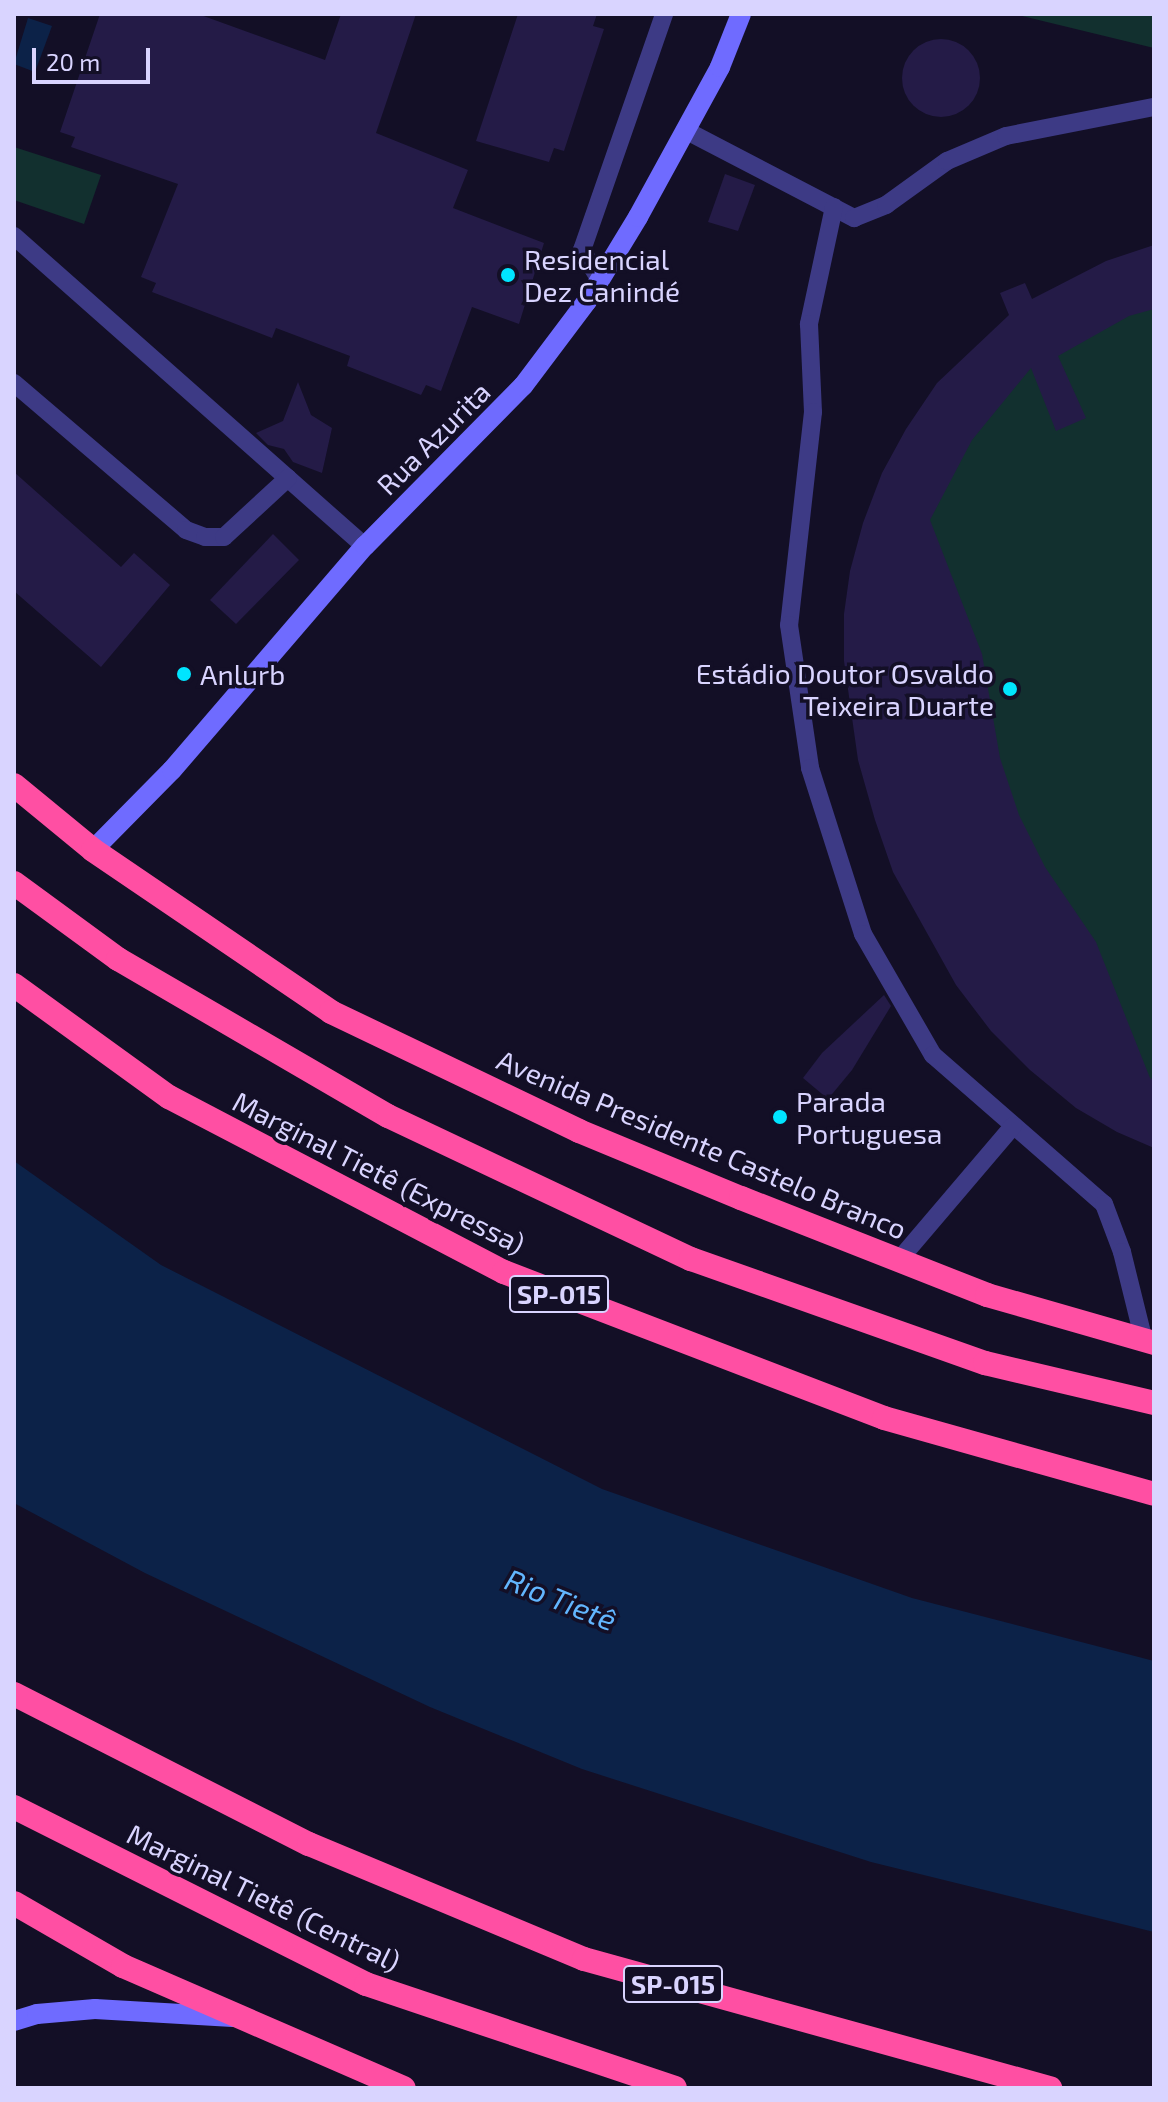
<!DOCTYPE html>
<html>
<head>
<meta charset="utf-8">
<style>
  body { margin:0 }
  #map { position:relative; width:1168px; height:2102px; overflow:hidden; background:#130f26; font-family:"Exo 2",sans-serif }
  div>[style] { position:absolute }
  .green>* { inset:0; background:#12302f }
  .water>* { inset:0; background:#0c2248 }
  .building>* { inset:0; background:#241b47 }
  .round { border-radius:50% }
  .lane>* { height:18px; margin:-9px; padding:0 9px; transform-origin:9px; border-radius:9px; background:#3d3a85 }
  .secondary>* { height:20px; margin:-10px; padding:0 10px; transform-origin:10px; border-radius:10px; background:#6f6bff }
  .highway>* { height:24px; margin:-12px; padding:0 12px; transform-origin:12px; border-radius:12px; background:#ff4fa3 }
  .dots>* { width:22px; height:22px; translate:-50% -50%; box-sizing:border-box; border:4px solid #130f26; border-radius:50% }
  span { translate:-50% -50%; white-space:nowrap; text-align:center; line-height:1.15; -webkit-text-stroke:7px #130f26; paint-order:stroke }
  .shield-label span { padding:2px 6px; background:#130f26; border:2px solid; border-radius:6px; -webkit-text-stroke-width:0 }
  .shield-label { font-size:26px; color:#d9d4ff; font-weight:700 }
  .poi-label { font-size:28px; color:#d9d4ff }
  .left { translate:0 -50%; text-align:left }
  .right { translate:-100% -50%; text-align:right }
  .street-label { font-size:28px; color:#d9d4ff }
  .water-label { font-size:30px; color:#62b6ff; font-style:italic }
  .frame { position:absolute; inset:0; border:16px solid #d9d4ff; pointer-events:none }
  .scale { position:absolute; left:32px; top:48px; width:118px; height:36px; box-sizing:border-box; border:4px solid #d9d4ff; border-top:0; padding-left:10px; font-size:24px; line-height:28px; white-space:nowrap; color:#d9d4ff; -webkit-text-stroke:6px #130f26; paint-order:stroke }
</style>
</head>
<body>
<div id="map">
  <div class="green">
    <div style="clip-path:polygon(1014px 14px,1154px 14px,1154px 48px)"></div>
    <div style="clip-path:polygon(14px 147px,101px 175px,84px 224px,14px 200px)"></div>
    <div style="clip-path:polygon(1154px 256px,1154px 1145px,1035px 1073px,904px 464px)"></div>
  </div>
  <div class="water">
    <div style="clip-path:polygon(28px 18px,52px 26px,35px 72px,14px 64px)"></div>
    <div style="clip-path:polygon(14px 1161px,161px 1265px,602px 1489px,912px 1598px,1154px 1661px,1154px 1932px,871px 1862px,582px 1769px,430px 1707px,145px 1573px,14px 1503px)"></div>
  </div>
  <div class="building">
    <div style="clip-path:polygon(100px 14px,198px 14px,325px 60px,341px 14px,416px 14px,376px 133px,468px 170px,453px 208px,544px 243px,519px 324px,472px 307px,441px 391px,426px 385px,421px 395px,347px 366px,350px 356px,276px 328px,272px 338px,152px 292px,156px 283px,141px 277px,178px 184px,71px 147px,75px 137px,60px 132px)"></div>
    <div style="clip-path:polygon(518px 14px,597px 14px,593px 26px,604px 29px,564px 151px,554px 148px,549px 162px,476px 141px)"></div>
    <div class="round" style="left:902px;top:39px;width:78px;height:78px"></div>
    <div style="clip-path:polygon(725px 174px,755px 185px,738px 231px,708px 222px)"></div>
    <div style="clip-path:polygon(1154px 245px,1154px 309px,1129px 316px,1058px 356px,1086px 418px,1056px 431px,1031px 368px,972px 440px,930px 520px,982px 654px,1000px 758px,1019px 815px,1045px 867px,1096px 942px,1150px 1078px,1154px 1080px,1154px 1148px,1117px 1132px,1076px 1108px,1030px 1070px,991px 1031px,956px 985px,893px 872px,875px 820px,858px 760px,844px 661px,844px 614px,850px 571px,863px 523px,882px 473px,906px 429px,937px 383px,1009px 315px,1000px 293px,1025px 283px,1032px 299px,1106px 261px)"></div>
    <div style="clip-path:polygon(298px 382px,311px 415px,332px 428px,322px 473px,293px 462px,284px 449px,268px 445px,256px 433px,283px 421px)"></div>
    <div style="clip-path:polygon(14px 472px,121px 567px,134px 553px,170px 585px,101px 667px,14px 591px)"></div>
    <div style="clip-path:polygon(273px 534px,299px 560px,236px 624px,210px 600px)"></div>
    <div style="clip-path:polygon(884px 995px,891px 1006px,852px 1070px,828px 1099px,803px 1078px,822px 1053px)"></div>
  </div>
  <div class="lane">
    <div style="left:685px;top:130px;width:191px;rotate:27.5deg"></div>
    <div style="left:854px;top:218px;width:35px;rotate:-22deg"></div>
    <div style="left:886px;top:205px;width:75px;rotate:-35.8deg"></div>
    <div style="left:947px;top:161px;width:64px;rotate:-23deg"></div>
    <div style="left:1006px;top:136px;width:151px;rotate:-11.1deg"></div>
    <div style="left:834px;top:207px;width:120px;rotate:102.1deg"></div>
    <div style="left:809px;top:324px;width:88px;rotate:87.4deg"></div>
    <div style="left:813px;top:412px;width:214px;rotate:96.4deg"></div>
    <div style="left:789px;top:625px;width:145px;rotate:81.6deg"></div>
    <div style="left:810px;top:768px;width:174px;rotate:72.3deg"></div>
    <div style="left:863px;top:934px;width:140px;rotate:60deg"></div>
    <div style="left:933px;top:1055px;width:227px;rotate:41.1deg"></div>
    <div style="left:1104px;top:1204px;width:51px;rotate:69.4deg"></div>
    <div style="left:1122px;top:1252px;width:92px;rotate:76.1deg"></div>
    <div style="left:14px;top:236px;width:468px;rotate:41.5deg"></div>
    <div style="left:600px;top:280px;width:35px;rotate:-121deg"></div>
    <div style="left:582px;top:250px;width:250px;rotate:-70.8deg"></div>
    <div style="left:14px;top:383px;width:226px;rotate:40.5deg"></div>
    <div style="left:186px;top:530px;width:20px;rotate:20deg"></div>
    <div style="left:205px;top:537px;width:19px"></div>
    <div style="left:224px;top:537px;width:87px;rotate:-42.7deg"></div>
    <div style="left:899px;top:1260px;width:176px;rotate:-49.6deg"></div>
  </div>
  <div class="secondary">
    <div style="left:93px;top:850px;width:112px;rotate:-45.4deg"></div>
    <div style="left:172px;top:770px;width:296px;rotate:-49.3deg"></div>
    <div style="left:365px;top:546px;width:225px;rotate:-45.4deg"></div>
    <div style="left:523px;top:386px;width:106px;rotate:-53deg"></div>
    <div style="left:587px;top:301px;width:98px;rotate:-58.7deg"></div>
    <div style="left:638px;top:217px;width:171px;rotate:-61.3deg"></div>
    <div style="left:720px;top:67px;width:57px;rotate:-68.4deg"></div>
    <div style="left:14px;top:2021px;width:24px;rotate:-17deg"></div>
    <div style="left:37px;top:2014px;width:58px;rotate:-4.9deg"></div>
    <div style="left:95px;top:2009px;width:138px;rotate:3.3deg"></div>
  </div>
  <div class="highway">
    <div style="left:14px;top:785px;width:102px;rotate:39.4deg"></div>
    <div style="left:93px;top:850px;width:288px;rotate:34.2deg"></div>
    <div style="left:331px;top:1012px;width:275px;rotate:25.6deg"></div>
    <div style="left:579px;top:1131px;width:175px;rotate:22.5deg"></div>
    <div style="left:741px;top:1198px;width:264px;rotate:21.5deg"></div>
    <div style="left:987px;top:1295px;width:174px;rotate:16deg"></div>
    <div style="left:14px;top:883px;width:129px;rotate:36.2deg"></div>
    <div style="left:118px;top:959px;width:312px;rotate:30.2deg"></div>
    <div style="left:388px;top:1116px;width:335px;rotate:25.3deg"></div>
    <div style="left:691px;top:1259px;width:312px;rotate:19.5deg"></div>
    <div style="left:985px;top:1363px;width:174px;rotate:13.3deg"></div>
    <div style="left:14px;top:985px;width:191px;rotate:35.9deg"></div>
    <div style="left:169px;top:1097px;width:378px;rotate:27.6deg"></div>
    <div style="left:504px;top:1272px;width:407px;rotate:21deg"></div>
    <div style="left:884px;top:1418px;width:280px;rotate:15.7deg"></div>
    <div style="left:14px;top:1694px;width:331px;rotate:27deg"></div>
    <div style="left:309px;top:1844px;width:298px;rotate:22.7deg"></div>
    <div style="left:584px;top:1959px;width:484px;rotate:15.5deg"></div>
    <div style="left:14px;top:1807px;width:394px;rotate:26.7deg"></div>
    <div style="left:366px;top:1984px;width:326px;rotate:18.6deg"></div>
    <div style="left:14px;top:1903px;width:126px;rotate:30deg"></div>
    <div style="left:123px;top:1966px;width:306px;rotate:23.5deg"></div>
  </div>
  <div class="dots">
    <div style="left:508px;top:275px;background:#00e5ff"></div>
    <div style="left:184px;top:674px;background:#00e5ff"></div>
    <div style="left:1010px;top:689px;background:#00e5ff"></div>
    <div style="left:780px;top:1117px;background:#00e5ff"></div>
  </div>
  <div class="shield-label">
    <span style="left:559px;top:1294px">SP-015</span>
    <span style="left:673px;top:1984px">SP-015</span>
  </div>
  <div class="poi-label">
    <span class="left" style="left:524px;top:275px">Residencial<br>Dez Canindé</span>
    <span class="right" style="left:994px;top:689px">Estádio Doutor Osvaldo<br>Teixeira Duarte</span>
    <span class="left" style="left:200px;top:674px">Anlurb</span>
    <span class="left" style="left:796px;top:1117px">Parada<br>Portuguesa</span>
  </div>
  <div class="street-label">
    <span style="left:433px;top:438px;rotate:-45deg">Rua Azurita</span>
    <span style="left:702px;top:1144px;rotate:23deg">Avenida Presidente Castelo Branco</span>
    <span style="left:379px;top:1172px;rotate:27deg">Marginal Tietê (Expressa)</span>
    <span style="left:264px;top:1897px;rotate:26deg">Marginal Tietê (Central)</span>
  </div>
  <div class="water-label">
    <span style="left:561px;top:1599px;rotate:22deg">Rio Tietê</span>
  </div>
  <div class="frame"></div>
  <div class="scale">20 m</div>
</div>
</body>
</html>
